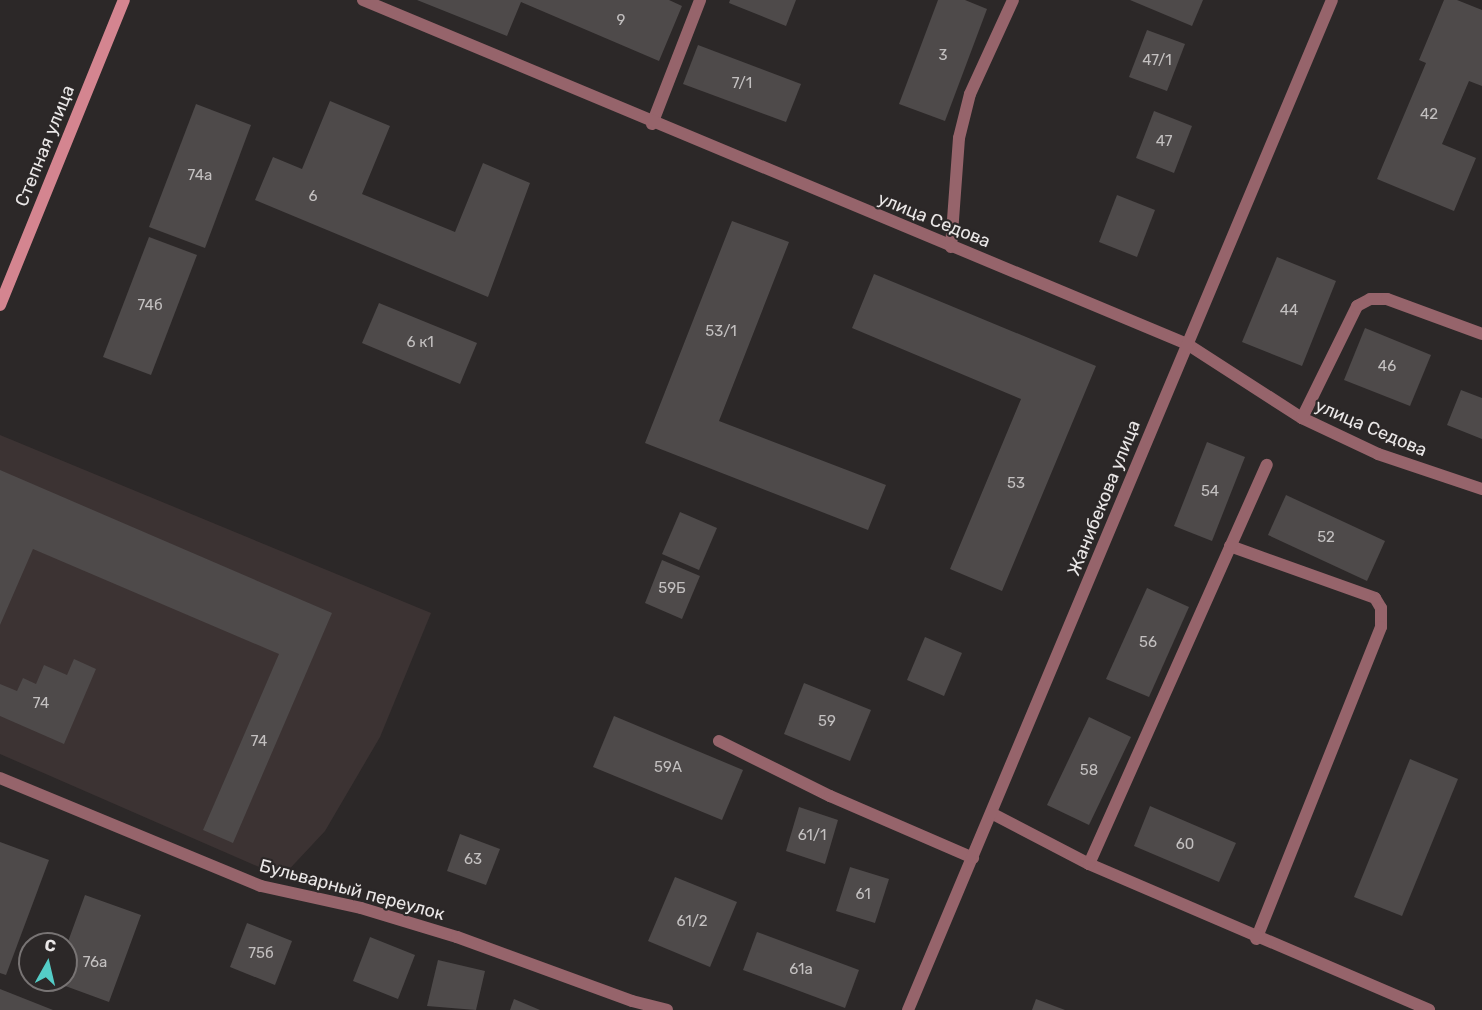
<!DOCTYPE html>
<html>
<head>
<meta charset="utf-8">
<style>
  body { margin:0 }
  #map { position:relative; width:1482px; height:1010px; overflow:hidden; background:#2c2828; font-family:Rubik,sans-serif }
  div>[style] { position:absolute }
  .built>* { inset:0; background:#3c3333 }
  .building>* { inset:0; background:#4e4a4a }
  .service>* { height:12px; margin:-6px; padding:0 6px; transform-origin:6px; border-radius:6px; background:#96646b }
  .minor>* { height:12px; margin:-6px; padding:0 6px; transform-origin:6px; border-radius:6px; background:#96646b }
  .tertiary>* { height:12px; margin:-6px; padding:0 6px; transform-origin:6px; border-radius:6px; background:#96646b }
  .secondary>* { height:12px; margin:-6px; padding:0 6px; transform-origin:6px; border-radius:6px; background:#d48590 }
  span { translate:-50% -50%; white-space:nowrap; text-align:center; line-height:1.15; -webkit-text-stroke:4.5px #2c2828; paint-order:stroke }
  .number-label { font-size:15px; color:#c3c0c0 }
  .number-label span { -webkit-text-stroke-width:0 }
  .street-label { font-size:18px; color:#eae7e7 }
  .north { position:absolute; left:18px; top:932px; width:60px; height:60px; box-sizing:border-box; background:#2c2828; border:2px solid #787474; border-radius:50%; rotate:8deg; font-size:16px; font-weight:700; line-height:24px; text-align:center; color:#eae7e7 }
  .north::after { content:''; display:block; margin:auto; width:21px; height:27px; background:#54cdc7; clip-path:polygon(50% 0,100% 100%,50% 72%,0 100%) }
</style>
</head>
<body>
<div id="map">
  <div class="built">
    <div style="clip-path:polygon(0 435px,431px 613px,380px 737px,325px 831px,282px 877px,0 754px)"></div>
  </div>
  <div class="building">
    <div style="clip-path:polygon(417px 0,669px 0,682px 6px,659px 61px,521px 2px,507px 36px)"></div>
    <div style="clip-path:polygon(730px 0,796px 0,786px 26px,729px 3px)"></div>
    <div style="clip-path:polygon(938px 0,965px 0,987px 9px,945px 121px,899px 104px)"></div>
    <div style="clip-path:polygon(1130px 0,1203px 0,1192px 26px)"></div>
    <div style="clip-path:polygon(1444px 0,1457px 0,1482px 10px,1482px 86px,1469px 81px,1442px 144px,1476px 158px,1454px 211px,1377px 179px,1426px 63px,1419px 60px)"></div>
    <div style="clip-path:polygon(1147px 30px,1185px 44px,1167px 91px,1129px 77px)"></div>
    <div style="clip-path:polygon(698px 45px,801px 84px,786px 122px,683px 84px)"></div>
    <div style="clip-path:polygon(330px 101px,390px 126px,362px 194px,455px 232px,483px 163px,530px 183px,488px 297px,255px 200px,273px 157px,302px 169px)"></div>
    <div style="clip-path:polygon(196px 104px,251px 125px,205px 248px,149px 227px)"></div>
    <div style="clip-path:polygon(1154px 111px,1192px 126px,1174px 173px,1136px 158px)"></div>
    <div style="clip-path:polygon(1117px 195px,1155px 210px,1137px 257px,1099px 242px)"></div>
    <div style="clip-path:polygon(732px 221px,789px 242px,719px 421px,886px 485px,868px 530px,645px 443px)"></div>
    <div style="clip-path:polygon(149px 237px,197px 255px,151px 375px,103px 357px)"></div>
    <div style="clip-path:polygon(1277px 257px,1336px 281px,1302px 366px,1242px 342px)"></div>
    <div style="clip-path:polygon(874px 274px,1096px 366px,1002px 591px,950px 569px,1021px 399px,852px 328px)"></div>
    <div style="clip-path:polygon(379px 303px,477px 343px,460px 384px,362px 343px)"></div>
    <div style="clip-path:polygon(1365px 328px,1431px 355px,1410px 406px,1344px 380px)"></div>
    <div style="clip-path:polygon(1461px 390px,1482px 398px,1482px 439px,1447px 425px)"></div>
    <div style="clip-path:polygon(1207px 442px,1245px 457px,1212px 541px,1174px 526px)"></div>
    <div style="clip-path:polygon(0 470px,332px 613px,233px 843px,203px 830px,279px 654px,33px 549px,0 625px)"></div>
    <div style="clip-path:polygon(1286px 495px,1385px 541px,1367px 581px,1268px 535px)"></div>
    <div style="clip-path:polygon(680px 512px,717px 528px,699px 570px,662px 554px)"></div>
    <div style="clip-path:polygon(662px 560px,700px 576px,682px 619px,645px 603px)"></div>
    <div style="clip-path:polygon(1147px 588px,1189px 607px,1149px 697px,1106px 679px)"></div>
    <div style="clip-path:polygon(925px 637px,962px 653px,944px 696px,907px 680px)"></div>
    <div style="clip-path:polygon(74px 659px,96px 669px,64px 744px,0 716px,0 684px,17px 691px,23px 678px,36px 684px,44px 665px,67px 675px)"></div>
    <div style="clip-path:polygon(804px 683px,871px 710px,850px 761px,784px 734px)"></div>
    <div style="clip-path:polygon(614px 716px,743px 770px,722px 820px,593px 767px)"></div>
    <div style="clip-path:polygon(1089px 717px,1131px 737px,1089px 825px,1047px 805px)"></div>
    <div style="clip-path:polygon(1410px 759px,1458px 779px,1402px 916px,1354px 897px)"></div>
    <div style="clip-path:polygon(1150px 806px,1236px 843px,1219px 882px,1134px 846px)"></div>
    <div style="clip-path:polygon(799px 807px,838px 820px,825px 864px,786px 851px)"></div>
    <div style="clip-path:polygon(460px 834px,500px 849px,486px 885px,447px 871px)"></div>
    <div style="clip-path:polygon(0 842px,49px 860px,6px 975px,0 973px)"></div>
    <div style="clip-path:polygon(850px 867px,889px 879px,875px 923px,836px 911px)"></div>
    <div style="clip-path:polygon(675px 877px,737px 902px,710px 967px,648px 941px)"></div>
    <div style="clip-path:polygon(85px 895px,141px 915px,109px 1002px,49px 980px,66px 980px,66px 947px)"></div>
    <div style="clip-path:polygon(247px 923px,292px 941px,275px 985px,230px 967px)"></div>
    <div style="clip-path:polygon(757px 932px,859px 970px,845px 1008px,743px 970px)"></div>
    <div style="clip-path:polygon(370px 937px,415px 955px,398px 999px,353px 981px)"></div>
    <div style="clip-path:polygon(438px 960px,485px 971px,476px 1010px,427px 1006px)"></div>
    <div style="clip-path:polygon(0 989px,53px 1010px,0 1010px)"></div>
    <div style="clip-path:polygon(514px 999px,540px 1010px,510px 1010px)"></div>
    <div style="clip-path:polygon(1036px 999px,1065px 1010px,1032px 1010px)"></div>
  </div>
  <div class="service">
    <div style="left:652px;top:124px;width:133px;rotate:-68.8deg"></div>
    <div style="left:951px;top:247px;width:109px;rotate:-85.8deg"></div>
    <div style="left:959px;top:138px;width:45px;rotate:-76deg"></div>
    <div style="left:970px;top:94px;width:103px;rotate:-65.4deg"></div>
    <div style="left:1187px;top:344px;width:137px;rotate:32.8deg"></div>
    <div style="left:1302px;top:418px;width:84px;rotate:25.3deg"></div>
    <div style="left:1378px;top:454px;width:110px;rotate:18.6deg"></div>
    <div style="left:1302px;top:418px;width:125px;rotate:-63.8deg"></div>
    <div style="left:1357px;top:306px;width:15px;rotate:-28deg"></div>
    <div style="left:1370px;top:299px;width:17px"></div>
    <div style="left:1387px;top:299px;width:101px;rotate:20.2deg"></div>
    <div style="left:1230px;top:546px;width:154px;rotate:19.7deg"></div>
    <div style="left:1375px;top:598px;width:12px;rotate:59deg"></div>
    <div style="left:1381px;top:608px;width:19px;rotate:90deg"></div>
    <div style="left:1381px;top:627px;width:336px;rotate:111.8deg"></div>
    <div style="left:719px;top:741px;width:124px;rotate:26.4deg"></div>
    <div style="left:830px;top:796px;width:156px;rotate:23.4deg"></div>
    <div style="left:993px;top:814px;width:108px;rotate:27.5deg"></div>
    <div style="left:1089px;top:864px;width:370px;rotate:23.2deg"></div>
    <div style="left:1089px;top:864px;width:437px;rotate:-66deg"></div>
  </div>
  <div class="minor">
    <div style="left:363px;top:0;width:893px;rotate:22.66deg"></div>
    <div style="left:0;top:778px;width:282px;rotate:22.5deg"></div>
    <div style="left:261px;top:886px;width:102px;rotate:12.4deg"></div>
    <div style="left:361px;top:908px;width:100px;rotate:16.8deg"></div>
    <div style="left:457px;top:937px;width:186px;rotate:20.1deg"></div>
    <div style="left:632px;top:1001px;width:36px;rotate:14deg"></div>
  </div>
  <div class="tertiary">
    <div style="left:908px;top:1010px;width:1095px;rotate:-67.23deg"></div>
  </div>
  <div class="secondary">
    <div style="left:0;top:305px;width:329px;rotate:-67.9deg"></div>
  </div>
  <div class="number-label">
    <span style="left:621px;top:21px">9</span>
    <span style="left:943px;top:56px">3</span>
    <span style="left:1157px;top:61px">47/1</span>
    <span style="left:742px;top:84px">7/1</span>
    <span style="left:1429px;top:115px">42</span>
    <span style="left:1164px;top:142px">47</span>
    <span style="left:200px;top:176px">74а</span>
    <span style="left:313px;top:197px">6</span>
    <span style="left:150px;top:306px">74б</span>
    <span style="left:1289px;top:311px">44</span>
    <span style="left:721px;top:332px">53/1</span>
    <span style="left:420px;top:343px">6 к1</span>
    <span style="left:1387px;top:367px">46</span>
    <span style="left:1016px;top:484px">53</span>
    <span style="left:1210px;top:492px">54</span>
    <span style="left:1326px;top:538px">52</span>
    <span style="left:672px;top:589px">59Б</span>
    <span style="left:1148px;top:643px">56</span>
    <span style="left:41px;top:704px">74</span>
    <span style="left:827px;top:722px">59</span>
    <span style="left:259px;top:742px">74</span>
    <span style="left:668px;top:768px">59А</span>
    <span style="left:1089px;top:771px">58</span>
    <span style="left:812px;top:836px">61/1</span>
    <span style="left:1185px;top:845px">60</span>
    <span style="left:473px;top:860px">63</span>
    <span style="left:863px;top:895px">61</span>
    <span style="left:692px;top:922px">61/2</span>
    <span style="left:261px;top:954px">75б</span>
    <span style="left:95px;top:963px">76а</span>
    <span style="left:801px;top:970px">61а</span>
  </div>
  <div class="street-label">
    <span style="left:45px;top:146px;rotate:-68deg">Степная улица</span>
    <span style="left:934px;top:220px;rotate:22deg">улица Седова</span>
    <span style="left:1371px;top:428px;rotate:23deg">улица Седова</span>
    <span style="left:1104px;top:498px;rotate:-68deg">Жанибекова улица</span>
    <span style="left:352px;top:890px;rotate:15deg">Бульварный переулок</span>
  </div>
  <div class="north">С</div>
</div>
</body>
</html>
